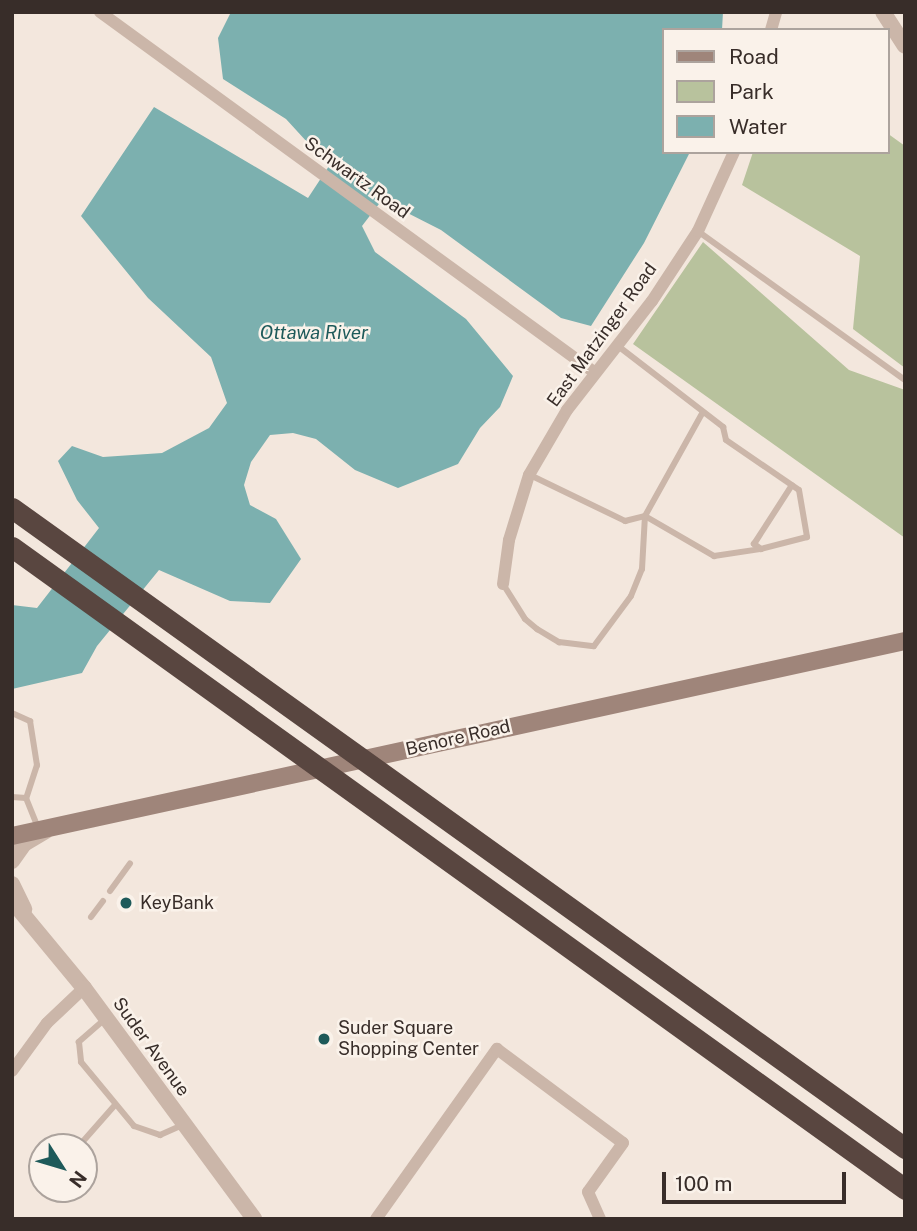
<!DOCTYPE html>
<html>
<head>
<meta charset="utf-8">
<style>
  body { margin:0 }
  #map { position:relative; width:917px; height:1231px; overflow:hidden; background:#f3e7dd; font-family:"Public Sans",sans-serif }
  div>[style] { position:absolute }
  .green>* { inset:0; background:#b8c29d }
  .water>* { inset:0; background:#7cb0af }
  .service>* { height:6px; margin:-3px; padding:0 3px; transform-origin:3px; border-radius:3px; background:#cbb6a9 }
  .minor>* { height:12px; margin:-6px; padding:0 6px; transform-origin:6px; border-radius:6px; background:#cbb6a9 }
  .tertiary>* { height:16px; margin:-8px; padding:0 8px; transform-origin:8px; border-radius:8px; background:#cbb6a9 }
  .secondary>* { height:18px; margin:-9px; padding:0 9px; transform-origin:9px; border-radius:9px; background:#9f857a }
  .motorway>* { height:21px; margin:-10.5px; padding:0 10.5px; transform-origin:10.5px; border-radius:10.5px; background:#594640 }
  .dots>* { width:19px; height:19px; translate:-50% -50%; box-sizing:border-box; border:4px solid #faf2ea; border-radius:50% }
  span { translate:-50% -50%; white-space:nowrap; text-align:center; line-height:1.15; -webkit-text-stroke:5px #faf2ea; paint-order:stroke }
  .street-label { font-size:18px; color:#382d29 }
  .poi-label { font-size:18px; color:#382d29 }
  .left { translate:0 -50%; text-align:left }
  .water-label { font-size:19px; color:#1e5a5a; font-style:italic }
  .frame { position:absolute; inset:0; border:14px solid #382d29; pointer-events:none }
  .legend { position:absolute; left:662px; top:28px; width:228px; height:126px; box-sizing:border-box; background:#faf2ea; border:2px solid #aca39d; margin:0; padding:9px 12px; list-style:none; font-size:21px; color:#382d29 }
  .legend li { display:flex; align-items:center; gap:14px; height:35px }
  .legend b { width:35px; border:2px solid #aca39d }
  .north { position:absolute; left:28px; top:1133px; width:70px; height:70px; box-sizing:border-box; background:#faf2ea; border:2px solid #aca39d; border-radius:50%; rotate:127deg; font-size:19px; font-weight:700; line-height:28px; text-align:center; color:#382d29 }
  .north::after { content:''; display:block; margin:auto; width:24px; height:32px; background:#1e5a5a; clip-path:polygon(50% 0,100% 100%,50% 72%,0 100%) }
  .scale { position:absolute; left:662px; top:1172px; width:184px; height:32px; box-sizing:border-box; border:4px solid #382d29; border-top:0; padding-left:9px; font-size:21px; line-height:24px; white-space:nowrap; color:#382d29; -webkit-text-stroke:5px #faf2ea; paint-order:stroke }
</style>
</head>
<body>
<div id="map">
  <div class="green">
    <div style="clip-path:polygon(887px 133px,905px 146px,905px 368px,853px 329px,860px 256px,742px 185px,753px 152px,887px 152px)"></div>
    <div style="clip-path:polygon(703px 242px,849px 370px,905px 390px,905px 538px,633px 344px)"></div>
  </div>
  <div class="water">
    <div style="clip-path:polygon(231px 12px,723px 12px,722px 30px,663px 30px,663px 152px,690px 152px,644px 243px,591px 326px,561px 318px,441px 230px,382px 200px,362px 226px,375px 252px,466px 319px,513px 376px,500px 407px,480px 428px,458px 464px,398px 488px,355px 470px,316px 439px,293px 433px,270px 435px,251px 462px,244px 485px,250px 505px,276px 519px,301px 559px,270px 603px,230px 601px,159px 570px,97px 646px,82px 673px,12px 689px,12px 605px,37px 608px,99px 528px,77px 500px,58px 461px,72px 446px,103px 457px,162px 453px,209px 428px,227px 403px,211px 357px,148px 298px,81px 216px,154px 107px,308px 198px,329px 166px,286px 119px,223px 79px,218px 38px)"></div>
  </div>
  <div class="service">
    <div style="left:699px;top:232px;width:254px;rotate:35.7deg"></div>
    <div style="left:618px;top:346px;width:133px;rotate:37.6deg"></div>
    <div style="left:723px;top:427px;width:13px;rotate:77deg"></div>
    <div style="left:726px;top:440px;width:88px;rotate:34.4deg"></div>
    <div style="left:799px;top:490px;width:48px;rotate:80.3deg"></div>
    <div style="left:807px;top:537px;width:48px;rotate:165.4deg"></div>
    <div style="left:761px;top:549px;width:9px;rotate:-144deg"></div>
    <div style="left:754px;top:544px;width:70px;rotate:-57.2deg"></div>
    <div style="left:530px;top:475px;width:106px;rotate:25.8deg"></div>
    <div style="left:625px;top:521px;width:21px;rotate:-14deg"></div>
    <div style="left:645px;top:516px;width:80px;rotate:30.1deg"></div>
    <div style="left:714px;top:556px;width:48px;rotate:-8.5deg"></div>
    <div style="left:503px;top:584px;width:41px;rotate:57.8deg"></div>
    <div style="left:525px;top:619px;width:16px;rotate:40deg"></div>
    <div style="left:537px;top:629px;width:26px;rotate:31deg"></div>
    <div style="left:559px;top:642px;width:35px;rotate:7deg"></div>
    <div style="left:594px;top:646px;width:62px;rotate:-53.5deg"></div>
    <div style="left:631px;top:596px;width:29px;rotate:-68deg"></div>
    <div style="left:642px;top:569px;width:53px;rotate:-86.8deg"></div>
    <div style="left:645px;top:516px;width:119px;rotate:-60.9deg"></div>
    <div style="left:12px;top:713px;width:20px;rotate:24deg"></div>
    <div style="left:30px;top:721px;width:45px;rotate:81deg"></div>
    <div style="left:37px;top:765px;width:35px;rotate:108deg"></div>
    <div style="left:12px;top:797px;width:14px;rotate:4deg"></div>
    <div style="left:26px;top:798px;width:32px;rotate:68deg"></div>
    <div style="left:110px;top:891px;width:34px;rotate:-54deg"></div>
    <div style="left:91px;top:917px;width:20px;rotate:-53deg"></div>
    <div style="left:105px;top:1019px;width:35px;rotate:139deg"></div>
    <div style="left:79px;top:1042px;width:20px;rotate:84deg"></div>
    <div style="left:81px;top:1062px;width:83px;rotate:50.4deg"></div>
    <div style="left:134px;top:1126px;width:28px;rotate:19deg"></div>
    <div style="left:160px;top:1135px;width:24px;rotate:-24deg"></div>
    <div style="left:78px;top:1147px;width:55px;rotate:-48.7deg"></div>
  </div>
  <div class="minor">
    <div style="left:100px;top:12px;width:611px;rotate:36.08deg"></div>
    <div style="left:771px;top:30px;width:19px;rotate:-74deg"></div>
    <div style="left:503px;top:584px;width:44px;rotate:-82.2deg"></div>
    <div style="left:509px;top:540px;width:68px;rotate:-72.9deg"></div>
    <div style="left:529px;top:475px;width:75px;rotate:-59.7deg"></div>
    <div style="left:567px;top:410px;width:138px;rotate:-52.1deg"></div>
    <div style="left:652px;top:301px;width:84px;rotate:-56.7deg"></div>
    <div style="left:698px;top:231px;width:87px;rotate:-65.5deg"></div>
    <div style="left:12px;top:1071px;width:59px;rotate:-53.9deg"></div>
    <div style="left:47px;top:1023px;width:51px;rotate:-43.4deg"></div>
    <div style="left:376px;top:1219px;width:209px;rotate:-54.6deg"></div>
    <div style="left:497px;top:1049px;width:157px;rotate:36.7deg"></div>
    <div style="left:623px;top:1143px;width:60px;rotate:125.5deg"></div>
    <div style="left:588px;top:1192px;width:30px;rotate:66deg"></div>
  </div>
  <div class="tertiary">
    <div style="left:883px;top:12px;width:40px;rotate:57.1deg"></div>
    <div style="left:12px;top:861px;width:21px;rotate:-55deg"></div>
    <div style="left:24px;top:844px;width:26px;rotate:-31deg"></div>
    <div style="left:12px;top:884px;width:28px;rotate:64deg"></div>
    <div style="left:12px;top:901px;width:113px;rotate:50.4deg"></div>
    <div style="left:84px;top:988px;width:287px;rotate:53.6deg"></div>
  </div>
  <div class="secondary">
    <div style="left:12px;top:836px;width:914px;rotate:-12.32deg"></div>
  </div>
  <div class="motorway">
    <div style="left:12px;top:508px;width:1099px;rotate:35.63deg"></div>
    <div style="left:12px;top:547px;width:1100px;rotate:35.71deg"></div>
  </div>
  <div class="dots">
    <div style="left:126px;top:903px;background:#1e5a5a"></div>
    <div style="left:324px;top:1039px;background:#1e5a5a"></div>
  </div>
  <div class="street-label">
    <span style="left:357px;top:178px;rotate:36deg">Schwartz Road</span>
    <span style="left:602px;top:335px;rotate:-54deg">East Matzinger Road</span>
    <span style="left:458px;top:738px;rotate:-13deg">Benore Road</span>
    <span style="left:151px;top:1047px;rotate:54deg">Suder Avenue</span>
  </div>
  <div class="poi-label">
    <span class="left" style="left:140px;top:903px">KeyBank</span>
    <span class="left" style="left:338px;top:1039px">Suder Square<br>Shopping Center</span>
  </div>
  <div class="water-label">
    <span style="left:314px;top:333px">Ottawa River</span>
  </div>
  <div class="frame"></div>
  <ul class="legend">
  <li><b style="height:9px;background:#9f857a"></b>Road</li>
  <li><b style="height:19px;background:#b8c29d"></b>Park</li>
  <li><b style="height:19px;background:#7cb0af"></b>Water</li>
  </ul>
  <div class="north">N</div>
  <div class="scale">100 m</div>
</div>
</body>
</html>
